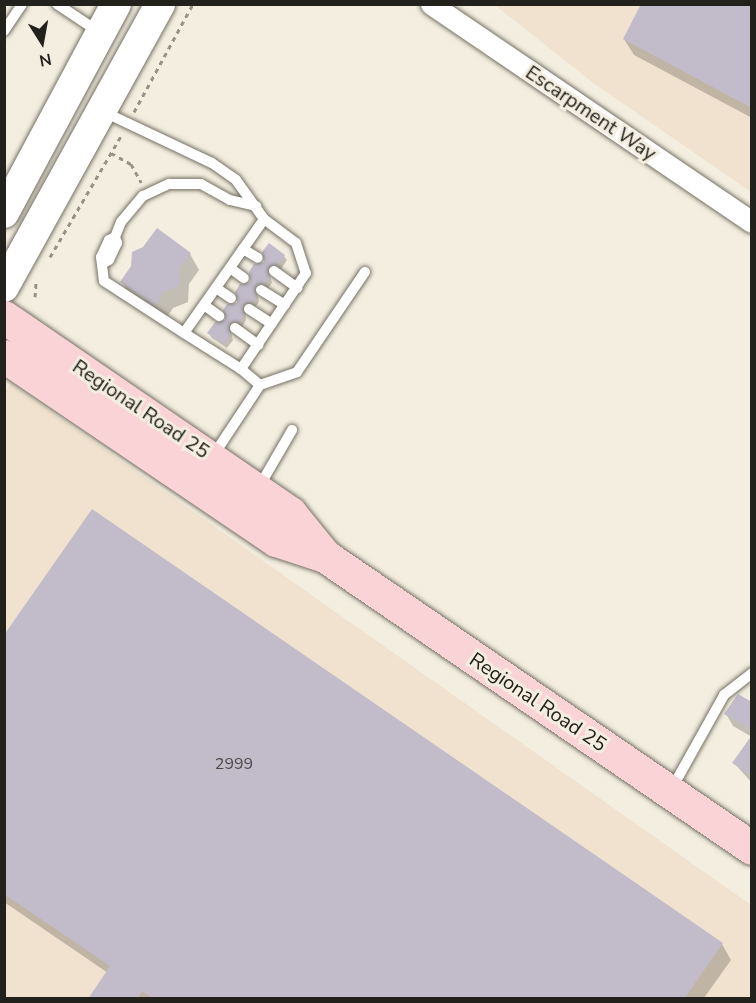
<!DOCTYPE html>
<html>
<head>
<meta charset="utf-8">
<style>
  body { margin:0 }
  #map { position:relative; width:756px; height:1003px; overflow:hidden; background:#f3eee0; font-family:"Nunito Sans",sans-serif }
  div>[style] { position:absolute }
  .industrial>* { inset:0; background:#f0e2cf }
  .shadow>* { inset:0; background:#0003 }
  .building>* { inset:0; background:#c2bcca }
  .path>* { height:3px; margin-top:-1.5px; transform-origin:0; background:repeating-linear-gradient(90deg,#959288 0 4.5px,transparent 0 9px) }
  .roads { filter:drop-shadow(0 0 2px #757164) drop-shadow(0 0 2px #757164) }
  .lane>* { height:10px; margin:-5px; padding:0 5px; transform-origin:5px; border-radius:5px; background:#fff }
  .street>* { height:21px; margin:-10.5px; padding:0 10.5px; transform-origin:10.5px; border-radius:10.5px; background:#fff }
  .secondary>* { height:30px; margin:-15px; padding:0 15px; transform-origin:15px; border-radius:15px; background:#fff }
  .primary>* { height:33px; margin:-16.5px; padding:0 16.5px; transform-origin:16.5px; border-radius:16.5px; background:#fad3d7 }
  span { translate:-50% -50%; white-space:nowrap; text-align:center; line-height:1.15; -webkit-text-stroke:6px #f3eee0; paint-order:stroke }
  .number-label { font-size:16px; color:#4b4848 }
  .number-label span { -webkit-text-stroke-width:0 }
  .street-label { font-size:20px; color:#23211c }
  .frame { position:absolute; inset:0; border:6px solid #23211c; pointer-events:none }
  .north { position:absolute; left:12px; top:12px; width:60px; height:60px; -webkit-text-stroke:4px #f3eee0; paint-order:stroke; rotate:169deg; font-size:16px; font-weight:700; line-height:24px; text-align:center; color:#23211c }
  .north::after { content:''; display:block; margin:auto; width:21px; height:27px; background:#23211c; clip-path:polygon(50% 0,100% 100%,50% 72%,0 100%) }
</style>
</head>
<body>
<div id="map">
  <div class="industrial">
    <div style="clip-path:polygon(495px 5px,751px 5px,751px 192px,592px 82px)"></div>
    <div style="clip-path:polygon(11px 383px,751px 905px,751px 998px,5px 998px,4px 393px)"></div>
  </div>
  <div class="shadow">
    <div style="clip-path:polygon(752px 4px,752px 118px,634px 55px,624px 39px)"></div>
    <div style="clip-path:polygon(190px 254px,199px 270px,189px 284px,188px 302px,173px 308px,165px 320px,131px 298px,122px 282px)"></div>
    <div style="clip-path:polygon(284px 256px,287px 260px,281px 269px,269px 272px,272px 283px,268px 288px,257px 290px,259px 302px,255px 307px,245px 309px,246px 320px,242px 327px,230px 329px,233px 340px,227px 348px,212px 338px,209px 333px,227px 321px,252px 283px,250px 272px)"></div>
    <div style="clip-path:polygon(4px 637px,722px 944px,731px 960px,704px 998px,90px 998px,108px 973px,4px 902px)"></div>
    <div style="clip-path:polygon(752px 703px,752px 737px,733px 726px,726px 714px)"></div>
    <div style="clip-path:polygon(752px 738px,752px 783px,734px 763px)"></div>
  </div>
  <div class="building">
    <div style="clip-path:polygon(641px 4px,752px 4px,752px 108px,623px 39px)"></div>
    <div style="clip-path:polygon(157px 228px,191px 253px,180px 268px,179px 286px,164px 292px,155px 305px,120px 282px,131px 266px,132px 252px,143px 247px)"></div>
    <div style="clip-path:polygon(269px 243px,285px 255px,278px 265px,268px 267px,270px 277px,265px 284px,255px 286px,257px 296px,253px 303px,243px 304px,244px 315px,239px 322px,229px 324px,231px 334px,224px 344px,207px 333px,215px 322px,225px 320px,223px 310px,227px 304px,237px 303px,235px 292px,240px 284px,250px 282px,249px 272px,254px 264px,264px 262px,262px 252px)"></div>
    <div style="clip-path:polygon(92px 509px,723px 943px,684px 999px,153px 999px,142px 991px,138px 999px,88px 999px,110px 966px,4px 894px,4px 635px)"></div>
    <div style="clip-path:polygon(738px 694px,752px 702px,752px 730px,724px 714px)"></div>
    <div style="clip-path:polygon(752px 735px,752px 776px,732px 763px)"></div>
  </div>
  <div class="path">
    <div style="left:134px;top:112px;width:123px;rotate:-61.4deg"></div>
    <div style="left:111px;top:153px;width:23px;rotate:29deg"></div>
    <div style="left:131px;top:164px;width:21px;rotate:61deg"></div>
    <div style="left:50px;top:257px;width:140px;rotate:-59.6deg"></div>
    <div style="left:35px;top:297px;width:16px;rotate:-86deg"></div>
  </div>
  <div class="roads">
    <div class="lane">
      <div style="left:57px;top:4px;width:50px;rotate:33.7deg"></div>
      <div style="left:4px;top:31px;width:32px;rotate:-56deg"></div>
      <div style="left:104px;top:112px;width:119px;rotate:25.3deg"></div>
      <div style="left:212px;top:163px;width:29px;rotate:35deg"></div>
      <div style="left:236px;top:180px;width:48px;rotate:54.3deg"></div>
      <div style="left:264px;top:219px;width:40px;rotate:37deg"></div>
      <div style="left:296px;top:243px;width:32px;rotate:72deg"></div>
      <div style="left:306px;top:273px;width:116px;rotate:124.1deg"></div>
      <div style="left:241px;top:369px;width:25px;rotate:40deg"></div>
      <div style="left:260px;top:385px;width:85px;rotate:123.5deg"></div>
      <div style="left:115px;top:237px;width:7px;rotate:153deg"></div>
      <div style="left:109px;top:240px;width:19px;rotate:115deg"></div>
      <div style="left:101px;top:257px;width:24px;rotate:83deg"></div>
      <div style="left:104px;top:281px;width:95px;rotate:33deg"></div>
      <div style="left:243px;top:249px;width:17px;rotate:31deg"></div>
      <div style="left:102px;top:264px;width:8px;rotate:-30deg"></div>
      <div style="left:109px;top:260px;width:19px;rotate:-65deg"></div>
      <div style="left:117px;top:243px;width:6px;rotate:-108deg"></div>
      <div style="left:115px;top:237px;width:16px;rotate:-68deg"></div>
      <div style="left:121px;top:222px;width:34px;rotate:-50deg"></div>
      <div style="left:143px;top:196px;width:29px;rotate:-25deg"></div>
      <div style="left:169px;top:184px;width:32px"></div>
      <div style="left:201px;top:184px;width:33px;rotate:29deg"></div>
      <div style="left:230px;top:200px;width:27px;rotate:13deg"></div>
      <div style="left:230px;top:268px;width:17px;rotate:36deg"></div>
      <div style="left:274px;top:271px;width:29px;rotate:36deg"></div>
      <div style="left:216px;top:288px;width:18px;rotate:34deg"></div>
      <div style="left:261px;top:290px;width:28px;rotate:32deg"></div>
      <div style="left:204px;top:305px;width:19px;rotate:36deg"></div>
      <div style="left:249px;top:309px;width:27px;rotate:33deg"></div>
      <div style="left:235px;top:328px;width:29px;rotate:36deg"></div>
      <div style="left:241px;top:369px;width:67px;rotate:-147.7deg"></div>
      <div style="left:184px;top:333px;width:139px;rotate:-54.9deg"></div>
      <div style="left:260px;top:385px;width:39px;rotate:-19deg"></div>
      <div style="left:297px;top:372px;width:121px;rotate:-55.8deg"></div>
      <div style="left:259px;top:487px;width:66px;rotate:-59.9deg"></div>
      <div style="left:671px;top:790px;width:109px;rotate:-60.8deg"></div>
      <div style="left:724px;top:695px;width:36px;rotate:-38deg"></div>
    </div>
    <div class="street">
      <div style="left:431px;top:4px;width:388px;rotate:34.2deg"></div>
    </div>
    <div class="secondary">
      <div style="left:4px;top:213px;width:237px;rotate:-61.8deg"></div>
      <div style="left:4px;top:287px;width:323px;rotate:-61.1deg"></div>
    </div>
    <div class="primary">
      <div style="left:4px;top:317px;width:347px;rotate:34.4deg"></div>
      <div style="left:290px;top:513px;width:55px;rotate:50.9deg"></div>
      <div style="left:4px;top:356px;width:328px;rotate:34.1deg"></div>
      <div style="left:276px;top:540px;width:52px;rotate:18.1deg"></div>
      <div style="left:325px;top:556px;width:517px;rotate:34.37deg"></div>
    </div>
  </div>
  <div class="number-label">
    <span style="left:234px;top:764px">2999</span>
  </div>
  <div class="street-label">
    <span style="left:591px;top:113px;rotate:34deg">Escarpment Way</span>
    <span style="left:141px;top:409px;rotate:34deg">Regional Road 25</span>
    <span style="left:538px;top:702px;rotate:34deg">Regional Road 25</span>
  </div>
  <div class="frame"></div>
  <div class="north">N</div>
</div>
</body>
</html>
